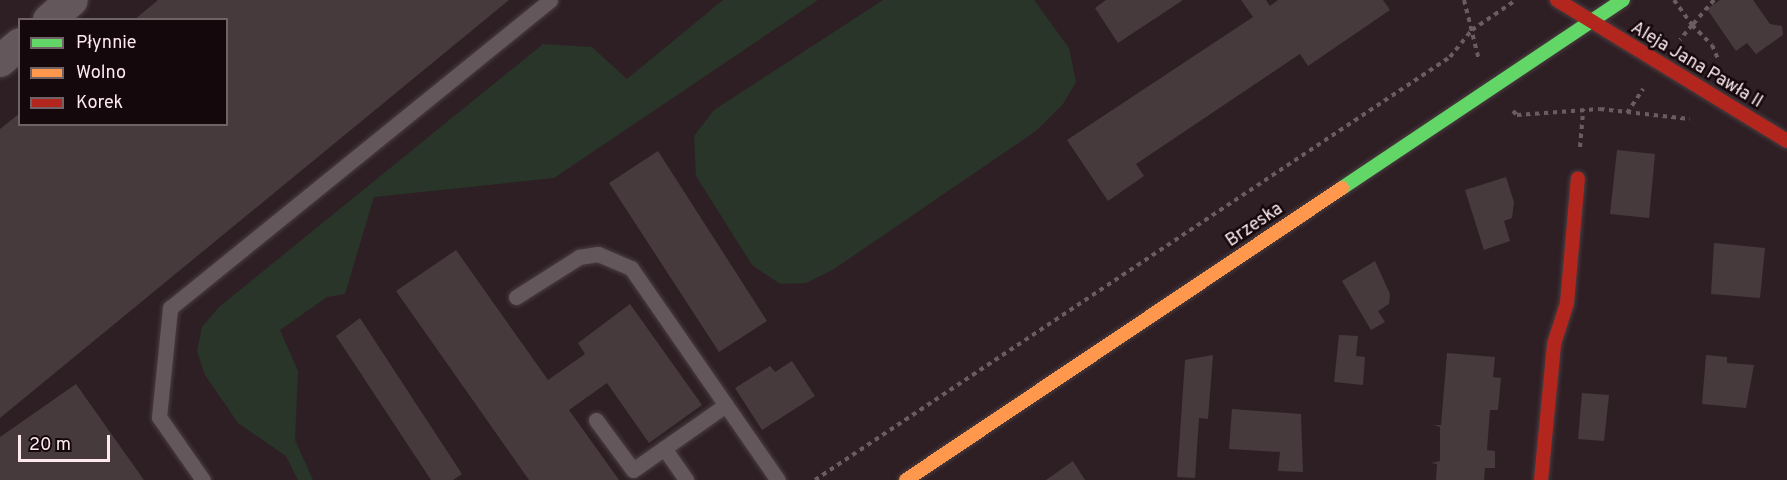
<!DOCTYPE html>
<html>
<head>
<meta charset="utf-8">
<style>
  body { margin:0 }
  #map { position:relative; width:1787px; height:480px; overflow:hidden; background:#2e1f24; font-family:Overpass,sans-serif }
  div>[style] { position:absolute }
  .green>* { inset:0; background:#293529 }
  .building>* { inset:0; background:#463a3d }
  .path>* { height:4px; margin-top:-2px; transform-origin:0; background:repeating-linear-gradient(90deg,#695d60 0 4.5px,transparent 0 9px) }
  .roads { filter:drop-shadow(0 0 2px #493d41) drop-shadow(0 0 2px #493d41) }
  .lane>* { height:15px; margin:-7.5px; padding:0 7.5px; transform-origin:7.5px; border-radius:7.5px; background:#64575b }
  .street>* { height:32px; margin:-16px; padding:0 16px; transform-origin:16px; border-radius:16px; background:#64575b }
  .fast>* { height:14px; margin:-7px; padding:0 7px; transform-origin:7px; border-radius:7px; background:#63d668 }
  .slow>* { height:14px; margin:-7px; padding:0 7px; transform-origin:7px; border-radius:7px; background:#ff974d }
  .jam>* { height:14px; margin:-7px; padding:0 7px; transform-origin:7px; border-radius:7px; background:#b3261e }
  span { translate:-50% -50%; white-space:nowrap; text-align:center; line-height:1.15; -webkit-text-stroke:5px #14080c; paint-order:stroke }
  .street-label { font-size:18px; color:#fde9ee }
  .legend { position:absolute; left:18px; top:18px; width:210px; height:108px; box-sizing:border-box; background:#14080c; border:2px solid #716266; margin:0; padding:8px 10px; list-style:none; font-size:18px; color:#fde9ee }
  .legend li { display:flex; align-items:center; gap:12px; height:30px }
  .legend b { width:30px; border:2px solid #716266 }
  .scale { position:absolute; left:18px; top:435px; width:92px; height:27px; box-sizing:border-box; border:3px solid #fde9ee; border-top:0; padding-left:8px; font-size:18px; line-height:21px; white-space:nowrap; color:#fde9ee; -webkit-text-stroke:4px #14080c; paint-order:stroke }
</style>
</head>
<body>
<div id="map">
  <div class="green">
    <div style="clip-path:polygon(723px 0,818px 0,554px 178px,374px 197px,345px 294px,327px 297px,280px 330px,298px 371px,295px 440px,313px 480px,298px 480px,286px 456px,238px 423px,205px 375px,197px 351px,202px 327px,219px 307px,543px 44px,592px 47px,627px 79px)"></div>
    <div style="clip-path:polygon(883px 0,1034px 0,1069px 48px,1076px 82px,1063px 104px,1036px 131px,834px 269px,806px 283px,780px 284px,752px 265px,696px 176px,694px 136px,714px 110px)"></div>
  </div>
  <div class="building">
    <div style="clip-path:polygon(158px 0,509px 0,0 418px,0 129px,20px 113px,20px 124px,226px 124px,226px 20px,134px 20px)"></div>
    <div style="clip-path:polygon(1106px 0,1183px 0,1118px 43px,1095px 8px)"></div>
    <div style="clip-path:polygon(1241px 0,1266px 0,1270px 6px,1278px 0,1383px 0,1390px 10px,1308px 66px,1300px 54px,1136px 164px,1144px 176px,1108px 201px,1067px 140px,1253px 17px)"></div>
    <div style="clip-path:polygon(1720px 0,1753px 0,1770px 24px,1782px 26px,1783px 35px,1756px 54px,1747px 43px,1736px 51px,1707px 9px)"></div>
    <div style="clip-path:polygon(1617px 150px,1655px 154px,1649px 218px,1610px 214px)"></div>
    <div style="clip-path:polygon(658px 151px,767px 321px,719px 352px,609px 183px)"></div>
    <div style="clip-path:polygon(1506px 177px,1514px 202px,1512px 218px,1504px 221px,1510px 241px,1484px 250px,1465px 190px)"></div>
    <div style="clip-path:polygon(1714px 243px,1765px 248px,1760px 298px,1711px 294px)"></div>
    <div style="clip-path:polygon(456px 250px,548px 380px,585px 354px,578px 343px,630px 304px,702px 405px,649px 443px,607px 383px,569px 410px,619px 480px,529px 480px,396px 291px)"></div>
    <div style="clip-path:polygon(1375px 261px,1390px 294px,1389px 304px,1378px 311px,1385px 322px,1371px 330px,1342px 281px)"></div>
    <div style="clip-path:polygon(360px 318px,462px 474px,453px 480px,431px 480px,336px 336px)"></div>
    <div style="clip-path:polygon(1339px 335px,1358px 336px,1356px 356px,1365px 357px,1363px 385px,1334px 382px)"></div>
    <div style="clip-path:polygon(1447px 353px,1495px 357px,1493px 377px,1501px 378px,1498px 410px,1490px 410px,1487px 450px,1495px 451px,1495px 468px,1485px 468px,1484px 480px,1436px 480px,1437px 464px,1431px 463px,1440px 461px,1440px 427px,1434px 425px,1441px 425px)"></div>
    <div style="clip-path:polygon(1213px 355px,1208px 419px,1199px 418px,1195px 478px,1177px 477px,1185px 360px)"></div>
    <div style="clip-path:polygon(1706px 355px,1727px 357px,1727px 363px,1754px 365px,1746px 408px,1702px 404px)"></div>
    <div style="clip-path:polygon(792px 361px,815px 396px,762px 430px,735px 388px,770px 366px,775px 372px)"></div>
    <div style="clip-path:polygon(76px 384px,144px 480px,0 480px,0 437px)"></div>
    <div style="clip-path:polygon(1582px 393px,1609px 395px,1604px 441px,1578px 439px)"></div>
    <div style="clip-path:polygon(1232px 409px,1301px 414px,1303px 472px,1278px 471px,1280px 452px,1229px 449px)"></div>
    <div style="clip-path:polygon(1073px 461px,1085px 480px,1046px 480px)"></div>
  </div>
  <div class="path">
    <div style="left:1464px;top:0;width:62px;rotate:76deg"></div>
    <div style="left:1674px;top:0;width:31px;rotate:54deg"></div>
    <div style="left:1692px;top:25px;width:19px;rotate:129deg"></div>
    <div style="left:1714px;top:0;width:33px;rotate:131deg"></div>
    <div style="left:1692px;top:25px;width:28px;rotate:45deg"></div>
    <div style="left:1712px;top:45px;width:15px;rotate:67deg"></div>
    <div style="left:1513px;top:111px;width:6px;rotate:45deg"></div>
    <div style="left:1517px;top:115px;width:83px;rotate:-4.1deg"></div>
    <div style="left:1600px;top:109px;width:90px;rotate:6.4deg"></div>
    <div style="left:1627px;top:113px;width:29px;rotate:-56deg"></div>
    <div style="left:1580px;top:147px;width:38px;rotate:-85deg"></div>
    <div style="left:815px;top:480px;width:763px;rotate:-33.67deg"></div>
    <div style="left:1450px;top:57px;width:35px;rotate:-51deg"></div>
    <div style="left:1472px;top:30px;width:53px;rotate:-34.3deg"></div>
  </div>
  <div class="roads">
    <div class="lane">
      <div style="left:516px;top:297px;width:75px;rotate:-32.4deg"></div>
      <div style="left:579px;top:257px;width:19px;rotate:-9deg"></div>
      <div style="left:598px;top:254px;width:36px;rotate:23deg"></div>
      <div style="left:631px;top:268px;width:258px;rotate:55.3deg"></div>
      <div style="left:596px;top:420px;width:62px;rotate:53.5deg"></div>
      <div style="left:633px;top:470px;width:113px;rotate:-35deg"></div>
      <div style="left:664px;top:448px;width:39px;rotate:55deg"></div>
      <div style="left:203px;top:480px;width:77px;rotate:-124.9deg"></div>
      <div style="left:159px;top:417px;width:110px;rotate:-84.2deg"></div>
      <div style="left:170px;top:308px;width:489px;rotate:-39deg"></div>
    </div>
    <div class="street">
      <div style="left:49px;top:20px;width:30px;rotate:-41deg"></div>
      <div style="left:0;top:61px;width:26px;rotate:-40deg"></div>
    </div>
    <div class="fast">
      <div style="left:1342px;top:188px;width:338px;rotate:-33.8deg"></div>
    </div>
    <div class="slow">
      <div style="left:906px;top:480px;width:525px;rotate:-33.81deg"></div>
    </div>
    <div class="jam">
      <div style="left:1557px;top:0;width:270px;rotate:31.5deg"></div>
      <div style="left:1541px;top:480px;width:137px;rotate:-84.5deg"></div>
      <div style="left:1554px;top:344px;width:43px;rotate:-72.4deg"></div>
      <div style="left:1567px;top:303px;width:125px;rotate:-85deg"></div>
    </div>
  </div>
  <div class="street-label">
    <span style="left:1696px;top:66px;rotate:31deg">Aleja Jana Pawła II</span>
    <span style="left:1255px;top:226px;rotate:-34deg">Brzeska</span>
  </div>
  <ul class="legend">
  <li><b style="height:8px;background:#63d668"></b>Płynnie</li>
  <li><b style="height:8px;background:#ff974d"></b>Wolno</li>
  <li><b style="height:8px;background:#b3261e"></b>Korek</li>
  </ul>
  <div class="scale">20 m</div>
</div>
</body>
</html>
